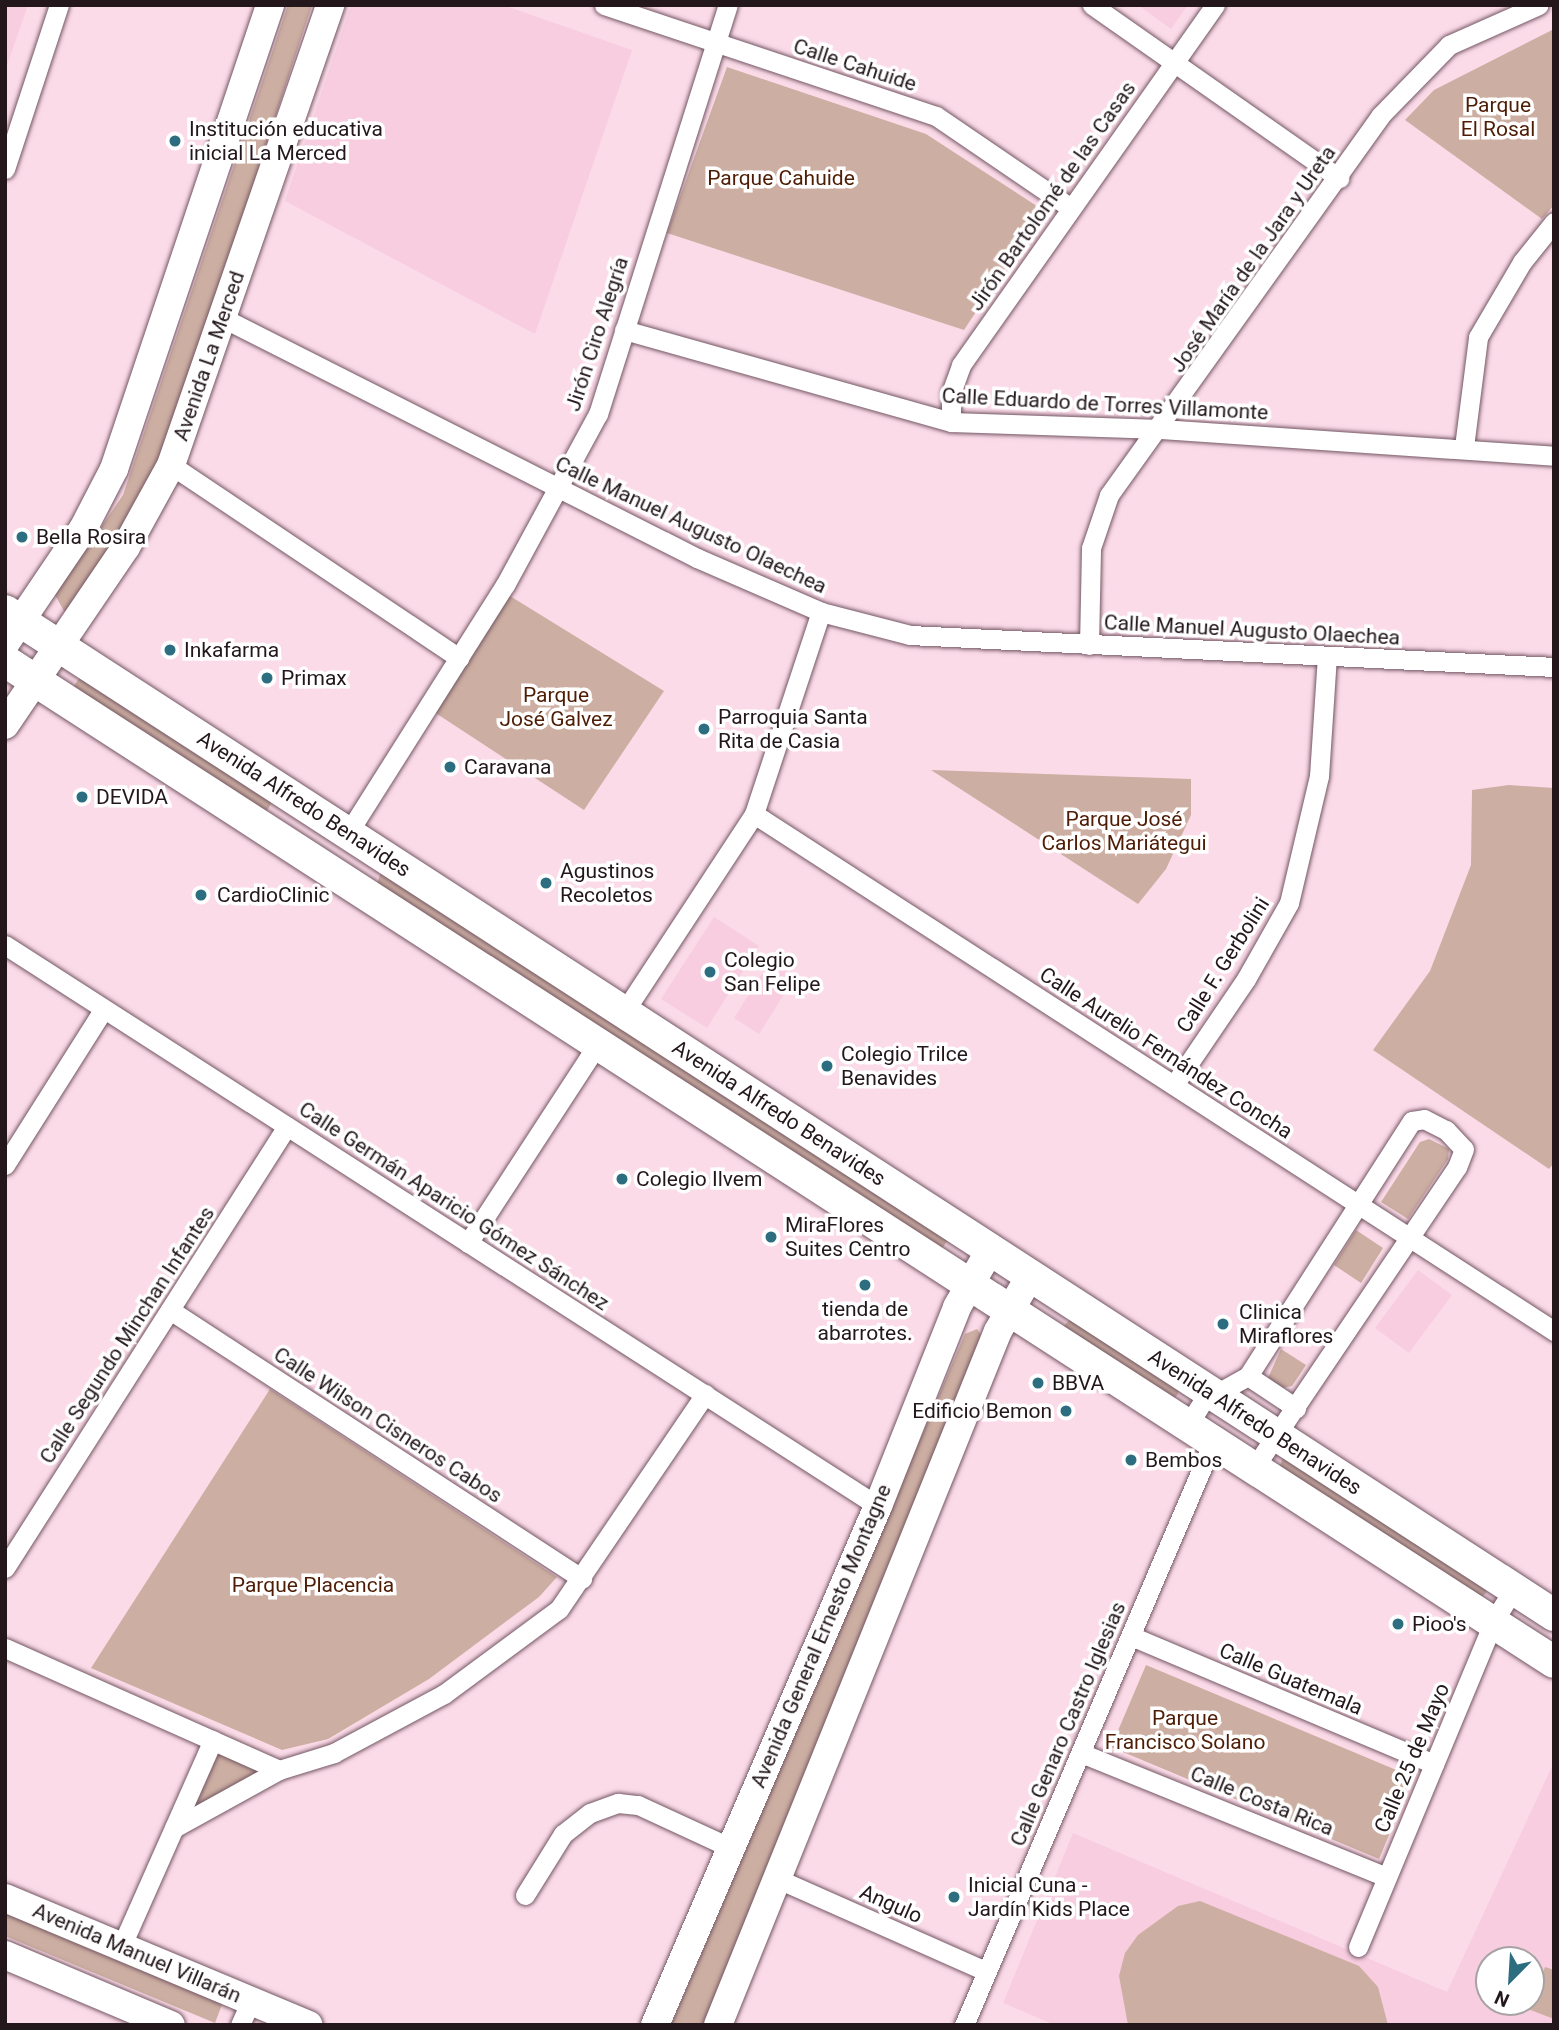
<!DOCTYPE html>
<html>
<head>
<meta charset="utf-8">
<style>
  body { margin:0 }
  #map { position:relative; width:1559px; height:2030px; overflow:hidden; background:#fcdbe9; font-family:Roboto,sans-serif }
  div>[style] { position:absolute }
  .built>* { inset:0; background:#f7cddf }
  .green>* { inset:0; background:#cdaea2 }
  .roads { filter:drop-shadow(0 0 2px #735763) drop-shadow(0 0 2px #735763) }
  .street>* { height:19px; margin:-9.5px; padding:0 9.5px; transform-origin:9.5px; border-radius:9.5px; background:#fff }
  .secondary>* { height:28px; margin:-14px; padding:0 14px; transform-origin:14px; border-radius:14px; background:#fff }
  .primary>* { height:32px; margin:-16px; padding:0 16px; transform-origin:16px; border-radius:16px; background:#fff }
  .dots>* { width:19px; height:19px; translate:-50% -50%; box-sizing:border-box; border:4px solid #fff; border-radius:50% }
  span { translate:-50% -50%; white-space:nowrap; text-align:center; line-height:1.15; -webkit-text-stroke:7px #fff; paint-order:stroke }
  .street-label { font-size:21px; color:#23171c }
  .park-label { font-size:21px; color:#4f1d05 }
  .poi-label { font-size:21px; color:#23171c }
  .left { translate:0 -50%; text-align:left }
  .right { translate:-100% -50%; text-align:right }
  .frame { position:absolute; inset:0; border:7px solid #23171c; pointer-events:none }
  .north { position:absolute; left:1475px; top:1946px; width:70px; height:70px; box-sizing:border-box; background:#fff; border:2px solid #a7a2a4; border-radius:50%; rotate:204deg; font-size:19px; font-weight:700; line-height:28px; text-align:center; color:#23171c }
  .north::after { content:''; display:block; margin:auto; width:24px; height:32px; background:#2c6e80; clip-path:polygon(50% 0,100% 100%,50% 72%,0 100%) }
</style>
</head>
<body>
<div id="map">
  <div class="built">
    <div style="clip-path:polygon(5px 5px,28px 5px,5px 71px)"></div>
    <div style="clip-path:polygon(351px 5px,503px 5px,632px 50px,535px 334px,285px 201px)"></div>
    <div style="clip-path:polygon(1138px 5px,1188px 5px,1171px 29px)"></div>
    <div style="clip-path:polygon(714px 917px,759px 946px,707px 1028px,661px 999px)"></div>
    <div style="clip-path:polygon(770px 961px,795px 977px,759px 1034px,734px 1018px)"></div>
    <div style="clip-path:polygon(1418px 1270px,1452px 1295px,1409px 1353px,1375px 1328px)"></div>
    <div style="clip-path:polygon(evenodd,1554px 1762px,1554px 2025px,1055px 2025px,1003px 2003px,1073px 1833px,1447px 1992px,1554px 1762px,1489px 1960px,1531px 1960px,1531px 2002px,1489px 2002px,1489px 1960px)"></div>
  </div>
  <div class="green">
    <div style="clip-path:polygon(288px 5px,312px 5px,163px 460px,69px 613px,64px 611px,55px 595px,123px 495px)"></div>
    <div style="clip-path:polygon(1554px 29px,1554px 205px,1542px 219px,1405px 120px,1434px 90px)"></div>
    <div style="clip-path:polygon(727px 67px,926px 134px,1043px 210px,964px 330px,667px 233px)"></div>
    <div style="clip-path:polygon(510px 596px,664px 691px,584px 810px,431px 710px)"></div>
    <div style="clip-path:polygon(82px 674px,274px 799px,265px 814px,72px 689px)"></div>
    <div style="clip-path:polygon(931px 770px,1191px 779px,1191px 815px,1166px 869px,1138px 904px)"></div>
    <div style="clip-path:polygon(1509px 785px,1554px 788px,1554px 1163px,1549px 1169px,1373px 1050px,1430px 971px,1471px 865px,1472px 790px)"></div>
    <div style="clip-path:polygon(381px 872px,948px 1239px,942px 1249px,377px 884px)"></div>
    <div style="clip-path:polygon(1429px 1139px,1449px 1149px,1448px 1159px,1408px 1219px,1381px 1202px,1420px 1142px)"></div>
    <div style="clip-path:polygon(1356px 1230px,1383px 1248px,1361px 1283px,1334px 1265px)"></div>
    <div style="clip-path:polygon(1072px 1318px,1179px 1388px,1178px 1394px,1174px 1399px,1061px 1328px)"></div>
    <div style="clip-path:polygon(977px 1329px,982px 1336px,705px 2025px,671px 2025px,965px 1334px)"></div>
    <div style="clip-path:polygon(1281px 1349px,1306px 1365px,1292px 1386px,1283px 1388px,1268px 1378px)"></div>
    <div style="clip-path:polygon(270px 1389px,557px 1577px,539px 1597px,429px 1679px,328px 1739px,282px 1750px,91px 1668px)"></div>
    <div style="clip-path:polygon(1283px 1458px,1487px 1588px,1486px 1593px,1479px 1599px,1279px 1468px)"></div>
    <div style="clip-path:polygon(1146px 1665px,1413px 1777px,1379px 1859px,1111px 1747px)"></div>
    <div style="clip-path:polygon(219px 1751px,266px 1772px,192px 1813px)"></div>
    <div style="clip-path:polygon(1200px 1901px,1359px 1966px,1378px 1987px,1388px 2025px,1128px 2025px,1119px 1976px,1125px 1953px,1138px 1935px,1178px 1906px)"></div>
    <div style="clip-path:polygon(5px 1911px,223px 2002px,215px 2023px,5px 1936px)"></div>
    <div style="clip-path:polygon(1545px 1967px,1554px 1970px,1554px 2019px,1528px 2009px)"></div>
  </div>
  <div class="roads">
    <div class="street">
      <div style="left:604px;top:5px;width:350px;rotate:18.5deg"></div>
      <div style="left:936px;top:116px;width:163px;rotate:34.3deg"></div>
      <div style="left:1092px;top:5px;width:302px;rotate:35deg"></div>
      <div style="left:5px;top:169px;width:173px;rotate:-71.8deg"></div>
      <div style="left:221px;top:317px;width:534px;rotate:26.85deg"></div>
      <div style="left:697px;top:558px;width:135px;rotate:23.5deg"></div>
      <div style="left:821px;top:612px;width:92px;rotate:14.5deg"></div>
      <div style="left:910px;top:635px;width:645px;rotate:2.84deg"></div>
      <div style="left:624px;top:330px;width:340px;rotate:15.7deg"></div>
      <div style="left:951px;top:422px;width:210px;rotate:1.9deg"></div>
      <div style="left:1161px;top:429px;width:394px;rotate:3.9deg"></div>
      <div style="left:951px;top:422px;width:29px;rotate:-90deg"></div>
      <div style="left:951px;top:393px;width:30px;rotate:-70deg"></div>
      <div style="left:961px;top:365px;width:441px;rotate:-54.8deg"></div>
      <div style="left:1464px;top:447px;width:111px;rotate:-82.7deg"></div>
      <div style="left:1478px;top:337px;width:87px;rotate:-59.6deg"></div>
      <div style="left:1522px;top:262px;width:51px;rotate:-51.3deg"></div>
      <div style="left:171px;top:465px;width:347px;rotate:33.8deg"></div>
      <div style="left:1089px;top:645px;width:97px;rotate:-88.8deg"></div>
      <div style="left:1091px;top:548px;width:56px;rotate:-71.2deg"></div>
      <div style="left:1109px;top:495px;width:466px;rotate:-54.4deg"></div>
      <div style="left:1380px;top:116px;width:99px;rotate:-45.8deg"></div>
      <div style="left:1449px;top:45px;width:98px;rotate:-24deg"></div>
      <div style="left:754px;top:814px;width:953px;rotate:32.87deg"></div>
      <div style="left:348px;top:833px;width:294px;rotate:-57.7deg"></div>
      <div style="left:505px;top:585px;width:195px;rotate:-61.5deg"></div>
      <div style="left:598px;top:414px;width:429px;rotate:-72.4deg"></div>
      <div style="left:5px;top:945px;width:1038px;rotate:32.73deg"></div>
      <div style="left:624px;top:1012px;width:237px;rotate:-56.7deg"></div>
      <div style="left:754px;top:814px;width:213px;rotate:-71.7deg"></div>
      <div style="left:1174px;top:1085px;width:128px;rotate:-55.8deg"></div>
      <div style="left:1246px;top:979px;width:87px;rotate:-60.5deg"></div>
      <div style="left:1289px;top:903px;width:130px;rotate:-76.7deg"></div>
      <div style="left:1319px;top:776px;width:119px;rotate:-86.2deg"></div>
      <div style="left:5px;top:1165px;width:183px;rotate:-57.7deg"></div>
      <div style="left:468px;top:1243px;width:236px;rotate:-56.9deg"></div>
      <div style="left:170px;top:1310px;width:492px;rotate:33.1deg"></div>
      <div style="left:1248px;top:1376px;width:58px;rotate:33.7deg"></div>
      <div style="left:1188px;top:1425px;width:28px;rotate:-58deg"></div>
      <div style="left:1203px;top:1401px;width:51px;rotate:-29.1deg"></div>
      <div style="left:1248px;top:1376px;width:303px;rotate:-57.3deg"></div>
      <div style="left:1412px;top:1121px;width:12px;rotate:-9deg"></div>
      <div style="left:1424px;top:1119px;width:25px;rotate:27deg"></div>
      <div style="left:1446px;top:1130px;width:26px;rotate:47deg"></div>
      <div style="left:1464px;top:1149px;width:19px;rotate:111deg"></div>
      <div style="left:1457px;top:1167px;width:361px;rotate:124deg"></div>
      <div style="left:5px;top:1568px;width:524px;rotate:-57.46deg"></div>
      <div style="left:1131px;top:1636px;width:329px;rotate:22.9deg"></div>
      <div style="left:5px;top:1648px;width:300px;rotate:24deg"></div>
      <div style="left:1081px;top:1753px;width:330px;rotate:22.1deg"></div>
      <div style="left:174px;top:1828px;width:120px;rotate:-28.9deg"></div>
      <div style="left:279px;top:1770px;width:58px;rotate:-17.2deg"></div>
      <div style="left:334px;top:1753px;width:125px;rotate:-28.2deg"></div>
      <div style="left:444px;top:1694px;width:143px;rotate:-36.5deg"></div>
      <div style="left:559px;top:1609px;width:260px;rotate:-55.8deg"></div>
      <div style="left:778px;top:1879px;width:227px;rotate:23.9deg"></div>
      <div style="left:525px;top:1895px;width:72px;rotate:-58.1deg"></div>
      <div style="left:563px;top:1834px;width:34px;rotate:-38deg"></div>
      <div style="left:590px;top:1813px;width:30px;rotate:-20deg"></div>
      <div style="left:618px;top:1803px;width:20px;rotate:6deg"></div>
      <div style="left:638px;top:1805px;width:100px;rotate:24.8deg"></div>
      <div style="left:122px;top:1945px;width:224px;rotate:-66.1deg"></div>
      <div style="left:1358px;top:1947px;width:352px;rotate:-67.4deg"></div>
      <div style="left:1493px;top:1622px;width:39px;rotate:-58deg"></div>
      <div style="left:240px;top:2025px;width:27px;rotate:-66deg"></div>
      <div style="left:964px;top:2025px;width:634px;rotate:-66.87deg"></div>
    </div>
    <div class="secondary">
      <div style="left:5px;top:644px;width:139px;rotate:-55.9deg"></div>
      <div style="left:83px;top:529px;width:68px;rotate:-62.7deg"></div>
      <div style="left:114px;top:469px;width:490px;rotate:-71.4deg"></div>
      <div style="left:5px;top:725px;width:215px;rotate:-55.8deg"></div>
      <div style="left:126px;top:547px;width:94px;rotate:-61.2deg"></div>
      <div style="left:171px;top:465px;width:487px;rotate:-70.9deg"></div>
      <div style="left:5px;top:1898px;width:329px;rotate:22.7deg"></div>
      <div style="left:5px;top:1955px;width:180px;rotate:22.9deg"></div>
      <div style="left:655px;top:2025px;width:565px;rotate:-66.75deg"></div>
      <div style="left:878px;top:1506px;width:214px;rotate:-68.3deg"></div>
      <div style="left:957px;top:1307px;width:66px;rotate:-59.9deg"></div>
      <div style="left:718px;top:2025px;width:748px;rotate:-68.03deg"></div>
      <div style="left:998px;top:1331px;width:64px;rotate:-59.8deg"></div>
    </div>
    <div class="primary">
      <div style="left:5px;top:611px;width:1846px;rotate:32.95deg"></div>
      <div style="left:5px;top:661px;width:1844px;rotate:32.87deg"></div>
    </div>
  </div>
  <div class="dots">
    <div style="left:175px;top:141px;background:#2c6e80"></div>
    <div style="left:22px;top:537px;background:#2c6e80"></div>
    <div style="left:170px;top:650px;background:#2c6e80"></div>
    <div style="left:267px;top:678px;background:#2c6e80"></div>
    <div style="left:704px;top:729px;background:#2c6e80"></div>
    <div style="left:450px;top:767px;background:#2c6e80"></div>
    <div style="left:82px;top:797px;background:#2c6e80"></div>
    <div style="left:546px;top:883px;background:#2c6e80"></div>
    <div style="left:201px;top:895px;background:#2c6e80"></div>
    <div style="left:710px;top:972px;background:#2c6e80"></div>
    <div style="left:827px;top:1066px;background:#2c6e80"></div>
    <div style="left:622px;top:1179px;background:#2c6e80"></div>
    <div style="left:771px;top:1237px;background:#2c6e80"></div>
    <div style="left:865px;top:1285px;background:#2c6e80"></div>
    <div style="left:1223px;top:1324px;background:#2c6e80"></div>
    <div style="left:1038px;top:1383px;background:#2c6e80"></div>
    <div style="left:1066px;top:1411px;background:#2c6e80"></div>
    <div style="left:1131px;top:1460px;background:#2c6e80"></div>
    <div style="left:1398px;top:1624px;background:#2c6e80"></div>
    <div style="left:954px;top:1897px;background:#2c6e80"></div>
  </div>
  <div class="street-label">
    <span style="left:855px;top:65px;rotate:18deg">Calle Cahuide</span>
    <span style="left:1052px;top:196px;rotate:-55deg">Jirón Bartolomé de las Casas</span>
    <span style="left:1253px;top:259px;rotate:-55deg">José María de la Jara y Ureta</span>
    <span style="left:597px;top:334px;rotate:-72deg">Jirón Ciro Alegría</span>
    <span style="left:209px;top:356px;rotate:-71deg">Avenida La Merced</span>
    <span style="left:1105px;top:404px;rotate:3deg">Calle Eduardo de Torres Villamonte</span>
    <span style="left:691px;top:525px;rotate:25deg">Calle Manuel Augusto Olaechea</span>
    <span style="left:1252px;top:630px;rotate:3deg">Calle Manuel Augusto Olaechea</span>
    <span style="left:304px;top:804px;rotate:33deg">Avenida Alfredo Benavides</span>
    <span style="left:1223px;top:965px;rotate:-58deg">Calle F. Gerbolini</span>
    <span style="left:1166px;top:1053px;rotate:33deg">Calle Aurelio Fernández Concha</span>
    <span style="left:779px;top:1113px;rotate:33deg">Avenida Alfredo Benavides</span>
    <span style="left:454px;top:1206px;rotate:33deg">Calle Germán Aparicio Gómez Sánchez</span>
    <span style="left:127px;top:1335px;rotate:-57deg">Calle Segundo Minchan Infantes</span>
    <span style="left:1255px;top:1422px;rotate:33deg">Avenida Alfredo Benavides</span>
    <span style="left:388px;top:1425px;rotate:33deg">Calle Wilson Cisneros Cabos</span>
    <span style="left:821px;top:1636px;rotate:-67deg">Avenida General Ernesto Montagne</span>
    <span style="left:1291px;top:1679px;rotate:23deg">Calle Guatemala</span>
    <span style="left:1068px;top:1724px;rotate:-67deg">Calle Genaro Castro Iglesias</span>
    <span style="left:1412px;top:1758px;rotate:-67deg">Calle 25 de Mayo</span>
    <span style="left:1262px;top:1801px;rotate:22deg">Calle Costa Rica</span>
    <span style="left:891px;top:1904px;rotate:24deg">Angulo</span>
    <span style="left:137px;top:1953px;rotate:23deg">Avenida Manuel Villarán</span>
  </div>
  <div class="park-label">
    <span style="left:1498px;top:117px">Parque<br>El Rosal</span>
    <span style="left:781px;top:178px">Parque Cahuide</span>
    <span style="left:556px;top:707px">Parque<br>José Galvez</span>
    <span style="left:1124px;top:831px">Parque José<br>Carlos Mariátegui</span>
    <span style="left:313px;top:1585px">Parque Placencia</span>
    <span style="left:1185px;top:1730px">Parque<br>Francisco Solano</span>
  </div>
  <div class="poi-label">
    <span class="left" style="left:189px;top:141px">Institución educativa<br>inicial La Merced</span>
    <span class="left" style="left:36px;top:537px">Bella Rosira</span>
    <span class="left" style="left:184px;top:650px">Inkafarma</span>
    <span class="left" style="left:281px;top:678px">Primax</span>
    <span class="left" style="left:718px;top:729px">Parroquia Santa<br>Rita de Casia</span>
    <span class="left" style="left:464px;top:767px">Caravana</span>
    <span class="left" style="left:96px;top:797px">DEVIDA</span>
    <span class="left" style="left:560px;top:883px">Agustinos<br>Recoletos</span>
    <span class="left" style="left:217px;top:895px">CardioClinic</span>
    <span class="left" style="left:724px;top:972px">Colegio<br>San Felipe</span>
    <span class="left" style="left:841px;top:1066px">Colegio Trilce<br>Benavides</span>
    <span class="left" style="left:636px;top:1179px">Colegio Ilvem</span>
    <span class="left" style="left:785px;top:1237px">MiraFlores<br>Suites Centro</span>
    <span style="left:865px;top:1321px">tienda de<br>abarrotes.</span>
    <span class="left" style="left:1239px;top:1324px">Clinica<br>Miraflores</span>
    <span class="left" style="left:1052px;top:1383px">BBVA</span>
    <span class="right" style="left:1052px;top:1411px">Edificio Bemon</span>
    <span class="left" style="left:1145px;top:1460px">Bembos</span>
    <span class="left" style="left:1412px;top:1624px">Pioo's</span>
    <span class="left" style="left:968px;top:1897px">Inicial Cuna -<br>Jardín Kids Place</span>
  </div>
  <div class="frame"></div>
  <div class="north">N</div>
</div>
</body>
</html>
